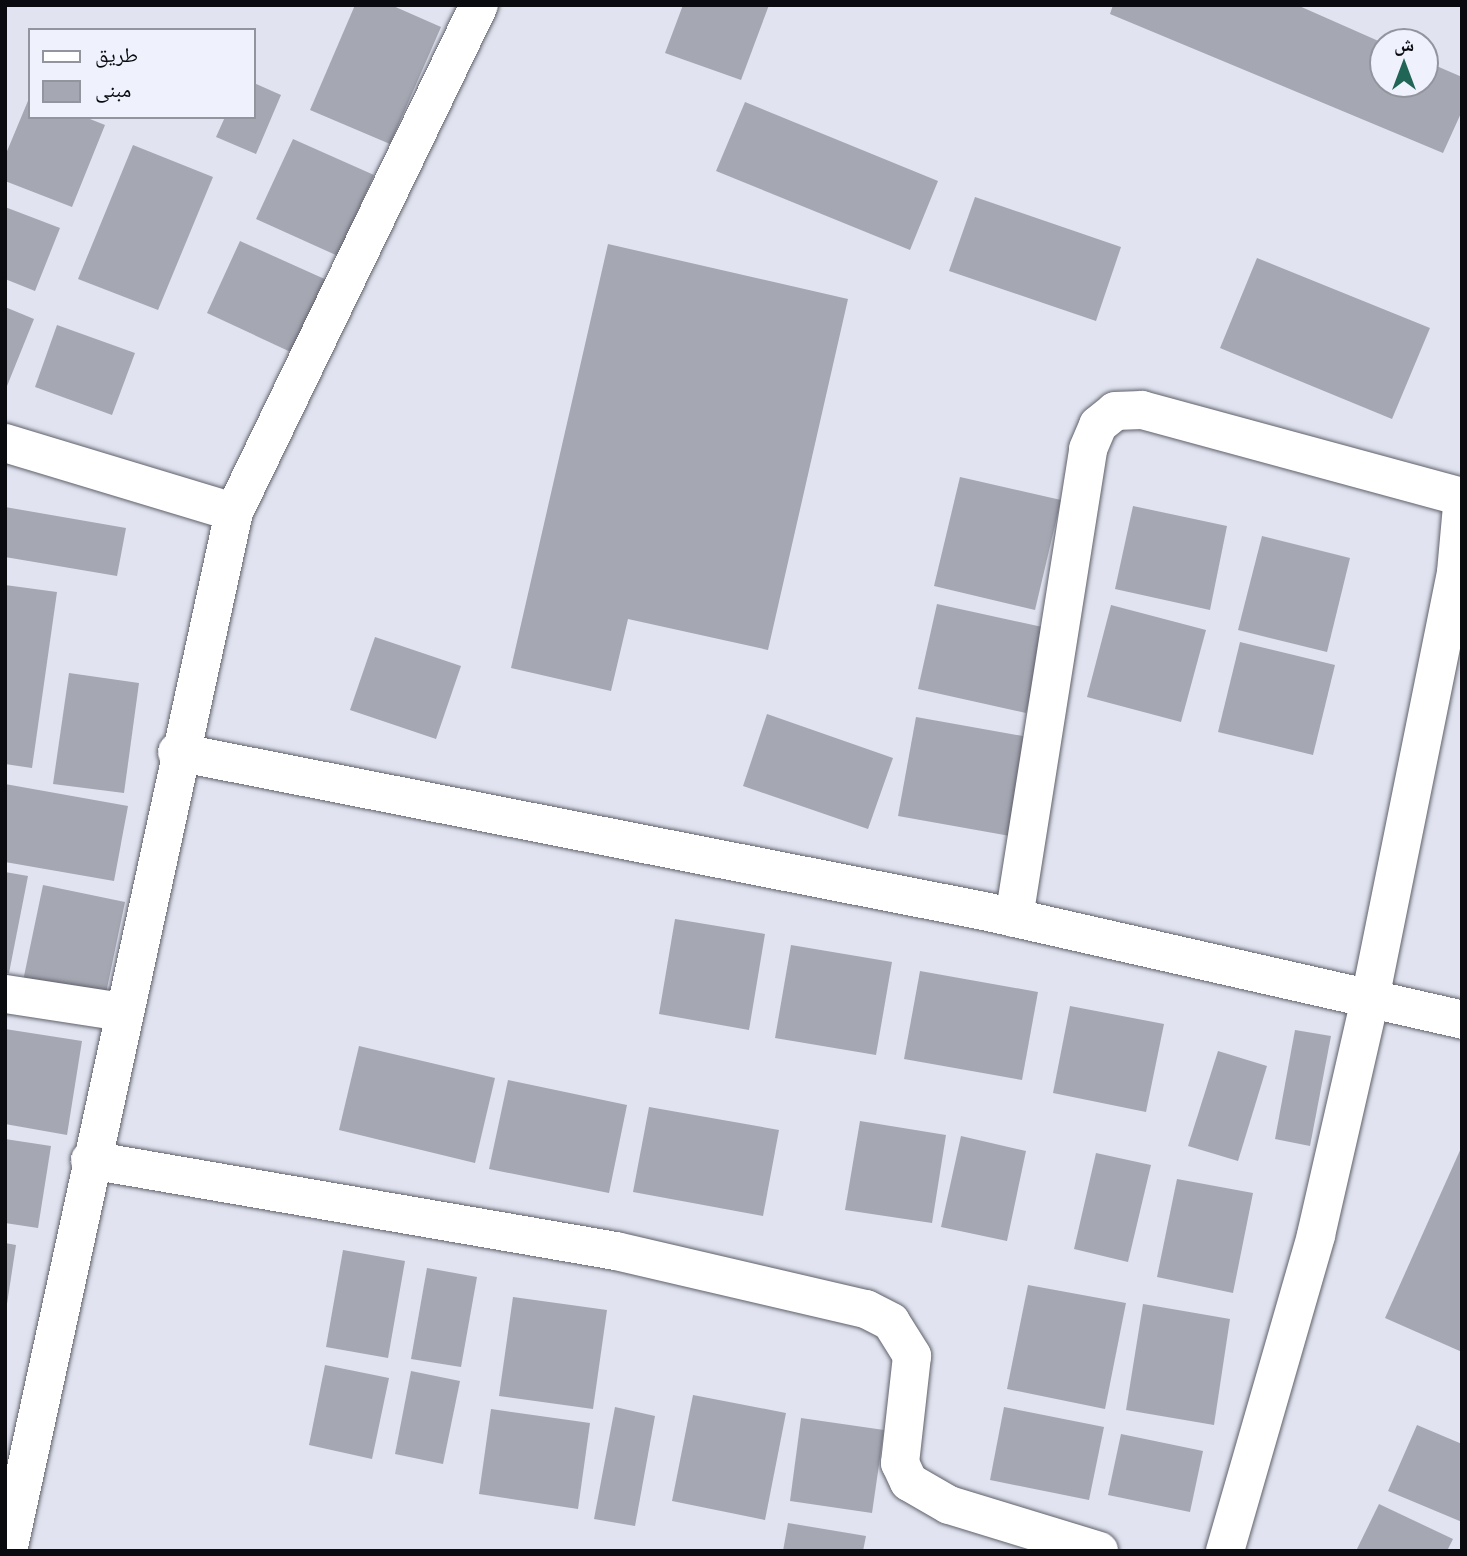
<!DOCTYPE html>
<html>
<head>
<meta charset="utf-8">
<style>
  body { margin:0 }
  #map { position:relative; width:1467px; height:1556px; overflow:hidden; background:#e1e4f0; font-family:"Titillium Web","Noto Naskh Arabic",sans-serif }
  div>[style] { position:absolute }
  .building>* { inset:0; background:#a5a7b2 }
  .roads { filter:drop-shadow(0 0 2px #5f616b) drop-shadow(0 0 2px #5f616b) }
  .minor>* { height:38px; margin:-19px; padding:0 19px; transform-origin:19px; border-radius:19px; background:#fff }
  span { translate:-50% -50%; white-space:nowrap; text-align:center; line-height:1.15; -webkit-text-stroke:6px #eff1fd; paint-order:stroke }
  .frame { position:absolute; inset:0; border:7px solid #0a0b0f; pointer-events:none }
  .legend { position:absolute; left:28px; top:28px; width:228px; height:91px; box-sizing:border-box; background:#eff1fd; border:2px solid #93959e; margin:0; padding:9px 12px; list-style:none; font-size:21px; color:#0a0b0f }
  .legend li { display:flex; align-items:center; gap:14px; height:35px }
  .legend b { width:35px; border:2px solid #93959e }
  .north { position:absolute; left:1369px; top:28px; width:70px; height:70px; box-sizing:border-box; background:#eff1fd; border:2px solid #93959e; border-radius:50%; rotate:0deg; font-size:19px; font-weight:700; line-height:28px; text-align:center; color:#0a0b0f }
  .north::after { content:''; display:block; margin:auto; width:24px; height:32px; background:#216556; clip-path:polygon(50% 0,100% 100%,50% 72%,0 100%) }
</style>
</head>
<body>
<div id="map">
  <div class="building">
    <div style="clip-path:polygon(355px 5px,391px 5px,441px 27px,390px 144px,310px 110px)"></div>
    <div style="clip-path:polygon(683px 5px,769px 5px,741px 80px,665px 53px)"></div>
    <div style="clip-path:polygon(1113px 5px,1297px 5px,1383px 43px,1383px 84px,1425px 84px,1425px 61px,1462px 77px,1462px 111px,1443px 153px,1110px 14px)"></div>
    <div style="clip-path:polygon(254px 83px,281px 95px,256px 154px,216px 137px,225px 117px,254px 117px)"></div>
    <div style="clip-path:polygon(30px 96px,30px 117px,85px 117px,105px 125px,72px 207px,5px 181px,5px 156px)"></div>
    <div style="clip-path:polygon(745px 102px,938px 181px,910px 250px,716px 171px)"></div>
    <div style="clip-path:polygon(293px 139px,374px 175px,338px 256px,256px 219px)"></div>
    <div style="clip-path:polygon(133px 145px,213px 177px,158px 310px,78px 279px)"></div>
    <div style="clip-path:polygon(975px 197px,1121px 247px,1096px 321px,949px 271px)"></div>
    <div style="clip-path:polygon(5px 207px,60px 228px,35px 291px,5px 279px)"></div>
    <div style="clip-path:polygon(240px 241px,329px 281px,295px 354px,207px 313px)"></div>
    <div style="clip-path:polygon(608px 244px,848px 299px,768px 650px,628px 619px,611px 691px,511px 668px)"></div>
    <div style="clip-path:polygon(1257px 258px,1430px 328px,1392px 419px,1220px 348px)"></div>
    <div style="clip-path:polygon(5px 307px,34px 319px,5px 391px)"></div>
    <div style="clip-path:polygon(57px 325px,135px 353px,112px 415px,35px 387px)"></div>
    <div style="clip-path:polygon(960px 477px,1061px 500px,1035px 610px,934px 586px)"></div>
    <div style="clip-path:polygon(1133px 506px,1227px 526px,1210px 610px,1115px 589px)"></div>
    <div style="clip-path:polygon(5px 507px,126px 528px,117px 576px,5px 557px)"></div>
    <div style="clip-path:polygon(1262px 536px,1350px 558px,1327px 652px,1238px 630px)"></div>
    <div style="clip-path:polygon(5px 585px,57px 592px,32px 768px,5px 764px)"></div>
    <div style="clip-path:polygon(937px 604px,1047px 628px,1026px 713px,918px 689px)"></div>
    <div style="clip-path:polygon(1111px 605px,1206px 630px,1181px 722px,1087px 697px)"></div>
    <div style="clip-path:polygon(375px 637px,461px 666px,436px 739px,350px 710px)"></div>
    <div style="clip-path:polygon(1240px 642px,1335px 665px,1313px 755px,1218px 732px)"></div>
    <div style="clip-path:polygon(69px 673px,139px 683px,124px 793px,53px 784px)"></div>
    <div style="clip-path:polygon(767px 714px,893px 758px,868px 829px,743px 786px)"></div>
    <div style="clip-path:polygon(916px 717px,1028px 737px,1010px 836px,898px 816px)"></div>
    <div style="clip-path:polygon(5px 784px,128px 806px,114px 881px,5px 862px)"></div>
    <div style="clip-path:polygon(5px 872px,28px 876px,9px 973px,5px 972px)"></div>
    <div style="clip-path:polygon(43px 885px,125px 902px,105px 998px,23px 981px)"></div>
    <div style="clip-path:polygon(675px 919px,765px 934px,749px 1030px,659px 1014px)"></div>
    <div style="clip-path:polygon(791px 945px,892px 962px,876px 1055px,775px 1038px)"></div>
    <div style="clip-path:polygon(920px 971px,1038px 992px,1022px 1080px,904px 1059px)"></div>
    <div style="clip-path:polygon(1070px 1006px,1164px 1024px,1146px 1112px,1053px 1093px)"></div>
    <div style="clip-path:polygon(5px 1029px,82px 1041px,67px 1135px,5px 1124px)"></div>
    <div style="clip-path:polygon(1295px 1030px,1331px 1036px,1310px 1146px,1275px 1139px)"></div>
    <div style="clip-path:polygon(359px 1046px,495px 1078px,475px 1163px,339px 1130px)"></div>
    <div style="clip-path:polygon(1218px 1051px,1267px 1066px,1238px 1161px,1188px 1146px)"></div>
    <div style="clip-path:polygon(508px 1080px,627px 1105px,609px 1193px,489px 1169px)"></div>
    <div style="clip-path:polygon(649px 1107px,779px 1130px,763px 1216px,633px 1192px)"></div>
    <div style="clip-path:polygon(860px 1121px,946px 1135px,932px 1223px,845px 1210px)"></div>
    <div style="clip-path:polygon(961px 1136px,1026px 1151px,1007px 1241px,941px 1227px)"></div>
    <div style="clip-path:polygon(5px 1139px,51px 1146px,38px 1228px,5px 1223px)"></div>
    <div style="clip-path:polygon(1462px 1146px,1462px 1352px,1385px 1318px)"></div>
    <div style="clip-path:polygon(1096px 1153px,1151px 1165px,1128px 1262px,1074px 1249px)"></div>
    <div style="clip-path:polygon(1177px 1179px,1253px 1193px,1233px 1293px,1157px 1277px)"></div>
    <div style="clip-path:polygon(5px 1243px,16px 1245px,7px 1304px,5px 1304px)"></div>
    <div style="clip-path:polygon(343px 1250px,405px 1261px,388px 1358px,326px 1347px)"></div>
    <div style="clip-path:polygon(427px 1268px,477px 1277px,461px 1367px,411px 1359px)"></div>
    <div style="clip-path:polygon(1028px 1285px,1126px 1303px,1105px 1409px,1007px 1389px)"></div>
    <div style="clip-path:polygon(513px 1297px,607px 1310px,593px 1409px,499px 1396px)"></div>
    <div style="clip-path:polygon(1143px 1304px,1230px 1319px,1214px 1425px,1126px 1410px)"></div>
    <div style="clip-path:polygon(325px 1365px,389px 1378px,372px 1459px,309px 1445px)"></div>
    <div style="clip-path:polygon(411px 1371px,460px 1381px,443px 1464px,395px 1454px)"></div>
    <div style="clip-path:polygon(693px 1395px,786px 1413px,765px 1520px,672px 1501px)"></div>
    <div style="clip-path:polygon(615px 1407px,655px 1416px,635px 1526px,594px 1519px)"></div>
    <div style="clip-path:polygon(1004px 1407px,1104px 1427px,1089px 1500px,990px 1480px)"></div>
    <div style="clip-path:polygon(491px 1409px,590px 1423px,578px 1509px,479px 1494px)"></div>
    <div style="clip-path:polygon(801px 1418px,884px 1430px,872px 1513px,790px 1501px)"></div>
    <div style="clip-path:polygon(1417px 1425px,1462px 1444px,1462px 1522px,1388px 1491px)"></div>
    <div style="clip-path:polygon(1121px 1434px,1203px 1451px,1190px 1512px,1108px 1495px)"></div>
    <div style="clip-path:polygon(1379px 1504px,1453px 1539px,1447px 1551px,1356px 1551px)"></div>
    <div style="clip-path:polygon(788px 1523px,866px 1536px,863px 1551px,783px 1551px)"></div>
  </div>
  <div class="roads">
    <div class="minor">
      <div style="left:5px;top:443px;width:239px;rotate:16.8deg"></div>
      <div style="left:177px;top:752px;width:823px;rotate:11.15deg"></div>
      <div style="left:984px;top:911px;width:490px;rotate:12.8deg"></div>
      <div style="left:1014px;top:918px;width:475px;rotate:-81deg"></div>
      <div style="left:1088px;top:449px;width:26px;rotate:-67deg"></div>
      <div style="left:1098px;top:425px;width:22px;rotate:-39deg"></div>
      <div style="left:1115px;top:411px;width:27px;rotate:-2deg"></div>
      <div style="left:1142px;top:410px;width:332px;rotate:15.2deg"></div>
      <div style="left:5px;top:994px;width:118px;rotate:8.7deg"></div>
      <div style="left:90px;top:1160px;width:534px;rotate:9.82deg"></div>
      <div style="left:616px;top:1251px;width:257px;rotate:13.1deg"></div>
      <div style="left:866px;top:1309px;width:28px;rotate:27deg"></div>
      <div style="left:891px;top:1322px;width:40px;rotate:58deg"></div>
      <div style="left:912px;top:1356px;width:108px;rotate:96.4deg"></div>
      <div style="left:900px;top:1463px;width:21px;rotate:65deg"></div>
      <div style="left:909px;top:1482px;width:46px;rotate:29.9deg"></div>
      <div style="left:949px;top:1505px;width:157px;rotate:17deg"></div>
      <div style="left:8px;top:1551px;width:1063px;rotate:-77.73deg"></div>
      <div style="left:234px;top:512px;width:563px;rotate:-64.21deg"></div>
      <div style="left:1225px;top:1551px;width:329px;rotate:-73.9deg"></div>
      <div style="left:1316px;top:1235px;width:247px;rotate:-77.1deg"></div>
      <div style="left:1371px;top:994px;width:430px;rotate:-78.6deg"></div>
      <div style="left:1456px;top:572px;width:66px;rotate:-84.8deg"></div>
    </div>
  </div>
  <div class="frame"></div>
  <ul class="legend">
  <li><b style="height:9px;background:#fff"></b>طريق</li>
  <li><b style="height:19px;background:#a5a7b2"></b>مبنى</li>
  </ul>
  <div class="north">ش</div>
</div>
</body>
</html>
